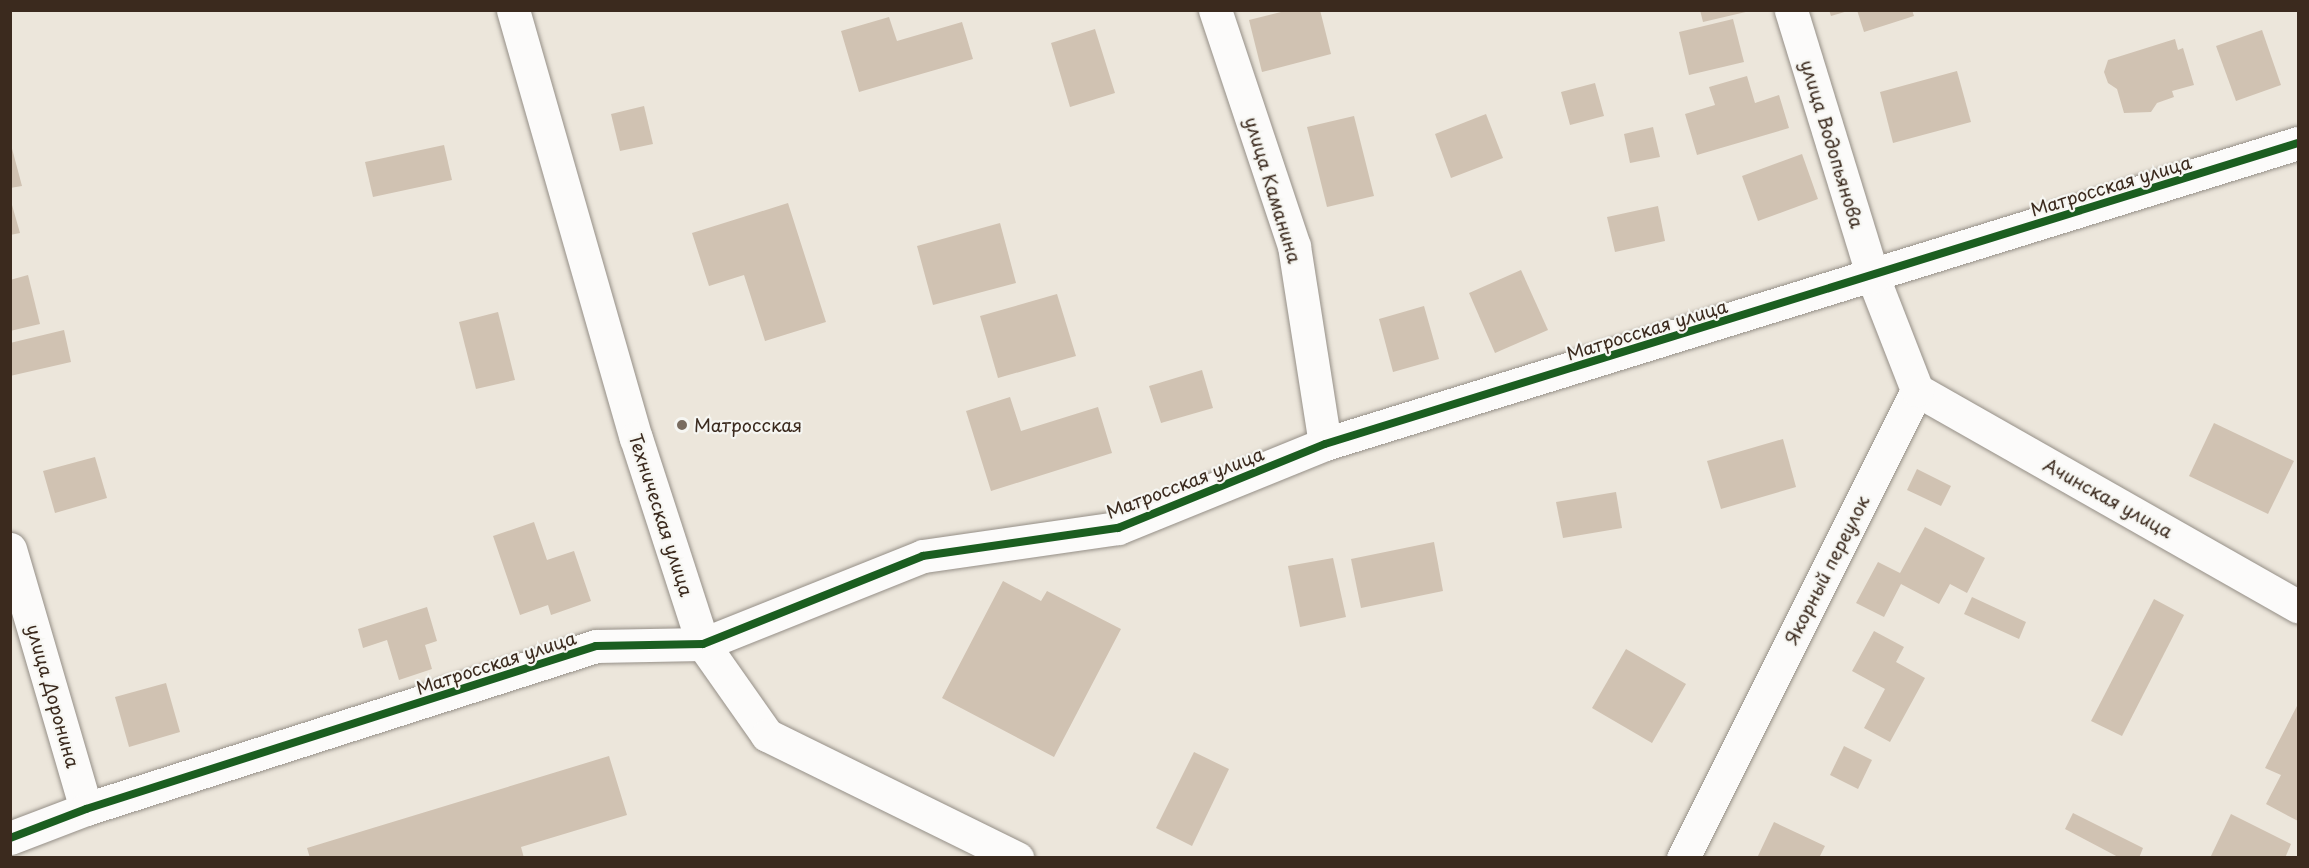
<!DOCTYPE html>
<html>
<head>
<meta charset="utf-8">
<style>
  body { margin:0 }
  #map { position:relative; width:2309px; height:868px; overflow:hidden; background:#ece6db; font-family:"Playpen Sans",sans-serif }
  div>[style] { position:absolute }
  .building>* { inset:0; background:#d0c2b2 }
  .roads { filter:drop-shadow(0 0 2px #958f87) drop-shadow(0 0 2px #958f87) }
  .minor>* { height:33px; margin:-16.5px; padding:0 16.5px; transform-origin:16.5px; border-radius:16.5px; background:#fcfbfa }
  .cycleway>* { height:8px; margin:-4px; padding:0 4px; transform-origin:4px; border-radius:4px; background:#1b5e20 }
  .dots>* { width:16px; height:16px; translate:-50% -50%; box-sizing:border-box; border:3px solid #f6f6f2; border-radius:50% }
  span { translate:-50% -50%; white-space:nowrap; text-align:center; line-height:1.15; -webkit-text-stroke:4.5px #f6f6f2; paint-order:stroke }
  .street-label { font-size:18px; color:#3b2a1e }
  .poi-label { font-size:18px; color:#3b2a1e }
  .left { translate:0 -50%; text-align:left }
  .frame { position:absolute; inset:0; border:12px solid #3b2a1e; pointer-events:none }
</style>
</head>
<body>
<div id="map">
  <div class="building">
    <div style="clip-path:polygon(1289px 10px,1320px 10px,1331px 54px,1262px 72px,1249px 20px)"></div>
    <div style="clip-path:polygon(1700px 10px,1750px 10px,1750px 11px,1703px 22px)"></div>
    <div style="clip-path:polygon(1829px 10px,1848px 10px,1848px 11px,1831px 16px)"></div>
    <div style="clip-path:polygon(1857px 10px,1912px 10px,1914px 16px,1864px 32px)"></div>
    <div style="clip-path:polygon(889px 17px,897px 41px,962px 22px,973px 59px,859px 92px,841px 31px)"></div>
    <div style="clip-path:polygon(1733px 19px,1744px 62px,1689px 75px,1679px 32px)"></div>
    <div style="clip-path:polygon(1095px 29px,1115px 93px,1070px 107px,1051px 43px)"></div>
    <div style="clip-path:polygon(2262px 30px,2281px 85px,2236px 101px,2216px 46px)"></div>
    <div style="clip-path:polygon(2175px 39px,2178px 50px,2183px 48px,2194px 85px,2172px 91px,2174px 97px,2157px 103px,2151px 112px,2124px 113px,2117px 89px,2108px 83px,2104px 72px,2108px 60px)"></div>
    <div style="clip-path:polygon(1957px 71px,1971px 122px,1893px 143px,1880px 92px)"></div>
    <div style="clip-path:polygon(1747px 76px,1755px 103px,1779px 95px,1789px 128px,1697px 155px,1685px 114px,1715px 105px,1709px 87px)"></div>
    <div style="clip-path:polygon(1595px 83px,1604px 116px,1570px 125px,1561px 92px)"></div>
    <div style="clip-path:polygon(644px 106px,653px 144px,620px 151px,611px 114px)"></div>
    <div style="clip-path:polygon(1486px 114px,1503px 158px,1451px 178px,1435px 134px)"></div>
    <div style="clip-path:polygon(1354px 116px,1374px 196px,1327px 207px,1307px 127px)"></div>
    <div style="clip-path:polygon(1653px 127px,1660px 157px,1630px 163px,1624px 134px)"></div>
    <div style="clip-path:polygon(10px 141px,22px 186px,10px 188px)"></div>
    <div style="clip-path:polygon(444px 145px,452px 180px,373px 197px,365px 162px)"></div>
    <div style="clip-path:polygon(1802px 154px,1818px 199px,1758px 221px,1742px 176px)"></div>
    <div style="clip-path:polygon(10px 198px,20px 233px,10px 235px)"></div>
    <div style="clip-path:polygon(788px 203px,826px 322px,765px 341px,744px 275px,709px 286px,692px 233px)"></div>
    <div style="clip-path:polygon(1658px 206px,1665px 241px,1615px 252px,1607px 217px)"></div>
    <div style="clip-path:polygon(1000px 223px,1016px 283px,933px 305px,917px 246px)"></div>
    <div style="clip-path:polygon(1521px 270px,1548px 330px,1495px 353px,1469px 293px)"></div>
    <div style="clip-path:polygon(28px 275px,40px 324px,10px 331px,10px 280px)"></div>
    <div style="clip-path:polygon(1057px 294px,1076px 356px,998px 378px,980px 316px)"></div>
    <div style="clip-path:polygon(1424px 306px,1439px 359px,1393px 372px,1379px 319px)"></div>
    <div style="clip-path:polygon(498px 312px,515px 380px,476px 389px,459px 322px)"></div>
    <div style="clip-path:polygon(64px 330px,71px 362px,10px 376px,10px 343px)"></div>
    <div style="clip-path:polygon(1202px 370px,1213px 408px,1161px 423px,1149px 386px)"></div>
    <div style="clip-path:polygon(1010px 397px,1021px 431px,1098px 407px,1112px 453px,991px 491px,966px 411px)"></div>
    <div style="clip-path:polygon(2214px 423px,2294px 461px,2268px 514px,2189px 476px)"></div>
    <div style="clip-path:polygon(1783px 439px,1796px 487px,1721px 509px,1707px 461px)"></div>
    <div style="clip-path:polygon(95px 457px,107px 498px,55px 513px,43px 471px)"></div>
    <div style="clip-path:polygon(1917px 469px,1951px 486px,1941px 506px,1907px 490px)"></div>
    <div style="clip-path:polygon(1616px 492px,1622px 528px,1563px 538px,1556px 502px)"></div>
    <div style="clip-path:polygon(534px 522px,547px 560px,574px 551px,591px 601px,551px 615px,548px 605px,520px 615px,493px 536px)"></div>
    <div style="clip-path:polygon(1925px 527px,1985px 558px,1967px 593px,1950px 584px,1939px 604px,1901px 584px,1884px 617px,1856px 603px,1878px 562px,1900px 573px)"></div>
    <div style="clip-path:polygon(1434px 542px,1443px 591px,1361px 608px,1351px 559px)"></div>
    <div style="clip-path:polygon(1333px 558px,1346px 617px,1300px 627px,1288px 566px)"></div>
    <div style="clip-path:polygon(1003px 581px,1041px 601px,1047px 591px,1121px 629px,1054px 757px,942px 698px)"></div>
    <div style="clip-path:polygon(1972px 597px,2026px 622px,2019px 639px,1964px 614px)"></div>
    <div style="clip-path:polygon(2154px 599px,2184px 615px,2122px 736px,2091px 721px)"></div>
    <div style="clip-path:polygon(427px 607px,437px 641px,425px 645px,432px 669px,399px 680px,387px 640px,363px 648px,358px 629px)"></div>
    <div style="clip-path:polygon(1874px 631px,1904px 647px,1896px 662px,1925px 678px,1890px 742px,1864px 728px,1885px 689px,1852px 671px)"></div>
    <div style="clip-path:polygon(1626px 649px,1686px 684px,1652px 743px,1592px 708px)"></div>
    <div style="clip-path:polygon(166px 683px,180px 732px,129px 747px,115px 697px)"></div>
    <div style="clip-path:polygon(2298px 704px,2298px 821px,2266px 804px,2281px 775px,2265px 768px)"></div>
    <div style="clip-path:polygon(1844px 746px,1872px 760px,1858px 789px,1830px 775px)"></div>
    <div style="clip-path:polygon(1194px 752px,1229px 769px,1192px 846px,1156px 828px)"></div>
    <div style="clip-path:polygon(609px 756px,627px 815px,521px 847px,524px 858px,310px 858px,307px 848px)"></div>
    <div style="clip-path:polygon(2073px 813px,2143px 848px,2139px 858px,2120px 858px,2065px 829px)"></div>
    <div style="clip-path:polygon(2231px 814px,2291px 844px,2285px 858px,2210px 858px)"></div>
    <div style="clip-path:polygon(1774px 822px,1825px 846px,1819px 858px,1757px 858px)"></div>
  </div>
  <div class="roads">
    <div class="minor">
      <div style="left:513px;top:10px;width:445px;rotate:74deg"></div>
      <div style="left:636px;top:438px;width:217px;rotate:72deg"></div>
      <div style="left:703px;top:644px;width:111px;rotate:54.9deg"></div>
      <div style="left:767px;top:735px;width:279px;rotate:26.2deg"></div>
      <div style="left:1215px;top:10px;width:249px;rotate:71.5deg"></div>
      <div style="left:1294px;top:246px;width:200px;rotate:81.1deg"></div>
      <div style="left:1917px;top:390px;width:438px;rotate:29.6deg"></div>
      <div style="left:10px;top:549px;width:271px;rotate:73.7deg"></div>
      <div style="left:10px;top:838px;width:81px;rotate:-20.9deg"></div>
      <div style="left:86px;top:809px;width:535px;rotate:-17.72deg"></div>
      <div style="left:596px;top:646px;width:107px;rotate:-1.1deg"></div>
      <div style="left:703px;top:644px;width:237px;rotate:-21.8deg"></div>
      <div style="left:923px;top:556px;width:197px;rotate:-8.2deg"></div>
      <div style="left:1118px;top:528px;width:223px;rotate:-22.1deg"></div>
      <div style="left:1325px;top:444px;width:1018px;rotate:-17.19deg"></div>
      <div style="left:1683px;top:858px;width:523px;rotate:-63.43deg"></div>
      <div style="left:1917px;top:390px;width:121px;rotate:-111.3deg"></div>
      <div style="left:1873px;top:277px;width:279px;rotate:-107.1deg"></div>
    </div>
  </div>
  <div class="cycleway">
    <div style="left:10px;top:838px;width:81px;rotate:-20.9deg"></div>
    <div style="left:86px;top:809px;width:535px;rotate:-17.72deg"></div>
    <div style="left:596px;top:646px;width:107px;rotate:-1.1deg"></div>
    <div style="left:703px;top:644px;width:237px;rotate:-21.8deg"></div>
    <div style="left:923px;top:556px;width:197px;rotate:-8.2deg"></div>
    <div style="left:1118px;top:528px;width:223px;rotate:-22.1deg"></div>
    <div style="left:1325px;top:444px;width:1018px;rotate:-17.19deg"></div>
  </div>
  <div class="dots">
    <div style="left:682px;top:425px;background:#796c60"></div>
  </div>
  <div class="street-label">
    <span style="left:1832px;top:144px;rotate:73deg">улица Водопьянова</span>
    <span style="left:2111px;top:186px;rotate:-17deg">Матросская улица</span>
    <span style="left:1273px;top:190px;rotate:73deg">улица Каманина</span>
    <span style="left:1647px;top:330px;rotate:-17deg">Матросская улица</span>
    <span style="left:1185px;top:483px;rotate:-21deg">Матросская улица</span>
    <span style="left:2108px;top:498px;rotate:29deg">Ачинская улица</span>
    <span style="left:661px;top:515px;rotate:72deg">Техническая улица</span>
    <span style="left:1827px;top:570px;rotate:-63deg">Якорный переулок</span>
    <span style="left:496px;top:663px;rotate:-18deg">Матросская улица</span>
    <span style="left:53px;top:696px;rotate:74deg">улица Доронина</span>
  </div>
  <div class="poi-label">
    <span class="left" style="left:694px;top:425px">Матросская</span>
  </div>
  <div class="frame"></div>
</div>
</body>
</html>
